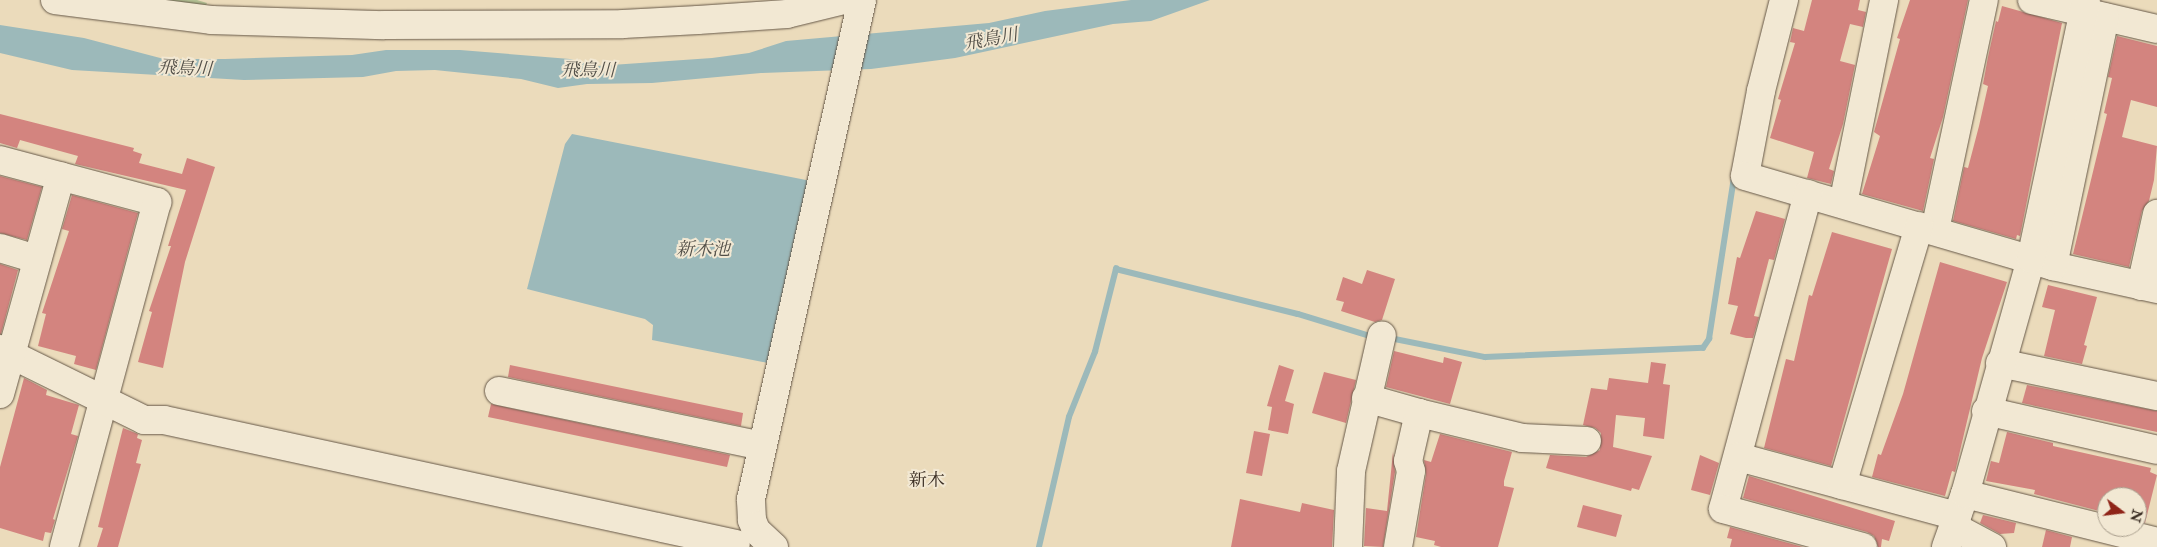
<!DOCTYPE html>
<html>
<head>
<meta charset="utf-8">
<style>
  body { margin:0 }
  #map { position:relative; width:2157px; height:547px; overflow:hidden; background:#ebdbbb; font-family:"IM FELL Double Pica","Noto Serif JP",serif }
  div>[style] { position:absolute }
  .green>* { inset:0; background:#b3c193 }
  .water>* { inset:0; background:#9cb9ba }
  .stream>* { height:5.5px; margin:-2.75px; padding:0 2.75px; transform-origin:2.75px; border-radius:2.75px; background:#9cb9ba }
  .building>* { inset:0; background:#d3847f }
  .roads { filter:drop-shadow(0 0 1px #665848) drop-shadow(0 0 1px #665848) }
  .minor>* { height:28px; margin:-14px; padding:0 14px; transform-origin:14px; border-radius:14px; background:#f2e8d3 }
  span { translate:-50% -50%; white-space:nowrap; text-align:center; line-height:1.15; -webkit-text-stroke:4px #f2e8d3; paint-order:stroke }
  .water-label { font-size:18px; color:#524f48; font-style:italic }
  .neighbourhood-label { font-size:18px; color:#392c22 }
  .north { position:absolute; left:2097px; top:487px; width:50px; height:50px; box-sizing:border-box; background:#f2e8d3; border:1px solid #a89d8c; border-radius:50%; rotate:105deg; font-size:14px; font-weight:700; line-height:20px; text-align:center; color:#392c22 }
  .north::after { content:''; display:block; margin:auto; width:18px; height:22px; background:#8f2418; clip-path:polygon(50% 0,100% 100%,50% 72%,0 100%) }
</style>
</head>
<body>
<div id="map">
  <div class="green">
    <div style="clip-path:polygon(127px 0,197px 0,207px 3px,204px 10px)"></div>
  </div>
  <div class="water">
    <div style="clip-path:polygon(1131px 0,1210px 0,1151px 21px,1113px 24px,955px 58px,871px 69px,761px 73px,652px 83px,587px 84px,558px 88px,521px 79px,435px 70px,396px 71px,363px 77px,244px 80px,72px 70px,0 53px,0 25px,84px 38px,164px 59px,225px 59px,352px 55px,386px 50px,460px 50px,570px 59px,597px 66px,712px 58px,749px 53px,786px 41px,989px 23px,1045px 11px)"></div>
    <div style="clip-path:polygon(572px 134px,811px 181px,768px 363px,652px 340px,653px 325px,645px 319px,527px 289px,565px 144px)"></div>
  </div>
  <div class="stream">
    <div style="left:1390px;top:338px;width:97px;rotate:11.3deg"></div>
    <div style="left:1485px;top:357px;width:218px;rotate:-2.4deg"></div>
    <div style="left:1703px;top:348px;width:11px;rotate:-56deg"></div>
    <div style="left:1709px;top:339px;width:164px;rotate:-81.2deg"></div>
    <div style="left:1039px;top:547px;width:133px;rotate:-77deg"></div>
    <div style="left:1069px;top:417px;width:70px;rotate:-68.2deg"></div>
    <div style="left:1095px;top:352px;width:86px;rotate:-75.8deg"></div>
    <div style="left:1116px;top:269px;width:187px;rotate:13.9deg"></div>
    <div style="left:1298px;top:314px;width:78px;rotate:17deg"></div>
  </div>
  <div class="building">
    <div style="clip-path:polygon(1812px 0,1860px 0,1858px 10px,1866px 12px,1863px 27px,1850px 24px,1840px 61px,1855px 65px,1843px 124px,1829px 169px,1834px 171px,1831px 184px,1807px 178px,1814px 152px,1770px 138px,1781px 100px,1778px 99px,1795px 43px,1790px 42px,1793px 28px,1804px 31px)"></div>
    <div style="clip-path:polygon(1910px 0,1968px 0,1943px 117px,1930px 158px,1934px 159px,1923px 211px,1862px 194px,1880px 136px,1874px 132px,1900px 39px,1897px 38px)"></div>
    <div style="clip-path:polygon(2002px 6px,2062px 23px,2020px 236px,2017px 235px,2016px 239px,1953px 221px,1964px 167px,1968px 168px,1979px 126px,1988px 86px,1983px 84px,1988px 57px,1996px 21px,1998px 22px)"></div>
    <div style="clip-path:polygon(2117px 36px,2157px 46px,2157px 107px,2131px 100px,2122px 137px,2157px 146px,2154px 180px,2149px 201px,2142px 211px,2129px 267px,2073px 254px,2107px 114px,2104px 113px,2112px 78px,2108px 77px)"></div>
    <div style="clip-path:polygon(0 114px,134px 148px,133px 151px,142px 154px,139px 163px,182px 174px,187px 158px,215px 167px,185px 262px,163px 368px,138px 362px,152px 312px,149px 311px,171px 246px,168px 246px,186px 190px,75px 164px,78px 156px,20px 140px,17px 148px,0 143px)"></div>
    <div style="clip-path:polygon(0 176px,42px 187px,27px 240px,0 233px)"></div>
    <div style="clip-path:polygon(72px 195px,138px 213px,96px 370px,74px 364px,76px 356px,38px 346px,46px 314px,42px 313px,69px 231px,62px 229px)"></div>
    <div style="clip-path:polygon(1756px 211px,1785px 219px,1774px 260px,1769px 259px,1754px 316px,1759px 317px,1753px 338px,1746px 338px,1730px 334px,1738px 306px,1728px 304px,1737px 257px,1740px 258px)"></div>
    <div style="clip-path:polygon(1832px 232px,1892px 249px,1831px 466px,1764px 448px,1786px 359px,1794px 361px,1809px 295px,1812px 296px)"></div>
    <div style="clip-path:polygon(1940px 262px,2007px 282px,1982px 358px,1955px 472px,1952px 471px,1945px 496px,1872px 477px,1878px 454px,1881px 455px,1903px 394px)"></div>
    <div style="clip-path:polygon(0 264px,18px 270px,1px 334px,0 334px)"></div>
    <div style="clip-path:polygon(1367px 270px,1395px 279px,1382px 320px,1375px 322px,1341px 311px,1344px 302px,1336px 300px,1343px 277px,1362px 284px)"></div>
    <div style="clip-path:polygon(2048px 285px,2097px 297px,2084px 345px,2087px 346px,2082px 364px,2044px 356px,2055px 310px,2042px 307px)"></div>
    <div style="clip-path:polygon(1394px 351px,1443px 363px,1444px 357px,1462px 362px,1450px 404px,1386px 387px)"></div>
    <div style="clip-path:polygon(1651px 362px,1666px 364px,1663px 384px,1670px 385px,1664px 439px,1643px 436px,1645px 418px,1616px 415px,1613px 447px,1652px 456px,1639px 490px,1632px 488px,1631px 491px,1546px 468px,1550px 455px,1586px 457px,1600px 450px,1601px 433px,1595px 428px,1583px 425px,1591px 388px,1607px 390px,1609px 378px,1648px 383px)"></div>
    <div style="clip-path:polygon(510px 365px,743px 413px,741px 426px,508px 377px)"></div>
    <div style="clip-path:polygon(1279px 365px,1294px 370px,1285px 401px,1294px 404px,1288px 434px,1268px 430px,1272px 407px,1267px 406px)"></div>
    <div style="clip-path:polygon(1324px 372px,1356px 380px,1346px 423px,1312px 413px)"></div>
    <div style="clip-path:polygon(24px 378px,47px 390px,46px 395px,79px 405px,71px 434px,78px 436px,53px 519px,55px 520px,51px 533px,45px 532px,43px 541px,0 528px,0 467px)"></div>
    <div style="clip-path:polygon(2027px 385px,2157px 411px,2157px 432px,2022px 403px)"></div>
    <div style="clip-path:polygon(491px 404px,730px 455px,727px 467px,488px 417px)"></div>
    <div style="clip-path:polygon(123px 428px,138px 434px,137px 438px,142px 440px,136px 463px,141px 464px,118px 547px,97px 547px,103px 528px,98px 527px)"></div>
    <div style="clip-path:polygon(1254px 431px,1270px 434px,1262px 476px,1246px 473px)"></div>
    <div style="clip-path:polygon(2007px 432px,2053px 443px,2053px 446px,2151px 468px,2150px 472px,2157px 475px,2145px 523px,2137px 521px,2137px 497px,2107px 497px,2107px 513px,2034px 494px,2035px 490px,1986px 481px,1991px 461px,1999px 463px)"></div>
    <div style="clip-path:polygon(1440px 434px,1512px 452px,1504px 481px,1504px 486px,1514px 488px,1498px 547px,1441px 547px,1434px 545px,1435px 541px,1416px 537px,1426px 474px,1424px 460px,1431px 462px)"></div>
    <div style="clip-path:polygon(1393px 452px,1395px 472px,1383px 547px,1364px 546px,1366px 508px,1387px 511px)"></div>
    <div style="clip-path:polygon(1700px 455px,1719px 463px,1710px 495px,1691px 490px)"></div>
    <div style="clip-path:polygon(1749px 476px,1895px 521px,1889px 541px,1882px 539px,1881px 547px,1878px 547px,1874px 536px,1867px 532px,1743px 498px)"></div>
    <div style="clip-path:polygon(1240px 499px,1300px 512px,1302px 503px,1334px 510px,1332px 547px,1231px 547px)"></div>
    <div style="clip-path:polygon(1583px 505px,1622px 515px,1616px 537px,1577px 527px)"></div>
    <div style="clip-path:polygon(1983px 515px,2016px 523px,2014px 533px,2000px 534px,1980px 523px)"></div>
    <div style="clip-path:polygon(1730px 527px,1803px 547px,1730px 547px,1732px 539px,1727px 538px)"></div>
    <div style="clip-path:polygon(2046px 530px,2072px 537px,2070px 547px,2042px 547px)"></div>
  </div>
  <div class="roads">
    <div class="minor">
      <div style="left:55px;top:0;width:157px;rotate:7.3deg"></div>
      <div style="left:211px;top:20px;width:173px;rotate:1.7deg"></div>
      <div style="left:384px;top:25px;width:239px;rotate:-0.2deg"></div>
      <div style="left:623px;top:24px;width:75px;rotate:-3.1deg"></div>
      <div style="left:698px;top:20px;width:89px;rotate:-3.9deg"></div>
      <div style="left:787px;top:14px;width:59px;rotate:-13.8deg"></div>
      <div style="left:1784px;top:0;width:94px;rotate:104.2deg"></div>
      <div style="left:1761px;top:91px;width:86px;rotate:100.7deg"></div>
      <div style="left:1745px;top:176px;width:321px;rotate:16.3deg"></div>
      <div style="left:2053px;top:266px;width:107px;rotate:12.5deg"></div>
      <div style="left:2032px;top:0;width:128px;rotate:13.1deg"></div>
      <div style="left:0;top:160px;width:163px;rotate:15deg"></div>
      <div style="left:157px;top:202px;width:357px;rotate:105.1deg"></div>
      <div style="left:1808px;top:194px;width:326px;rotate:105.1deg"></div>
      <div style="left:1723px;top:509px;width:145px;rotate:15.2deg"></div>
      <div style="left:1843px;top:204px;width:208px;rotate:-78.6deg"></div>
      <div style="left:1935px;top:230px;width:235px;rotate:-78deg"></div>
      <div style="left:0;top:248px;width:39px;rotate:17deg"></div>
      <div style="left:2053px;top:266px;width:254px;rotate:-78.2deg"></div>
      <div style="left:2141px;top:286px;width:74px;rotate:-77.5deg"></div>
      <div style="left:0;top:349px;width:161px;rotate:26.2deg"></div>
      <div style="left:144px;top:420px;width:20px"></div>
      <div style="left:164px;top:420px;width:585px;rotate:12.23deg"></div>
      <div style="left:2000px;top:363px;width:160px;rotate:11.9deg"></div>
      <div style="left:499px;top:391px;width:269px;rotate:11.8deg"></div>
      <div style="left:0;top:394px;width:226px;rotate:-74.4deg"></div>
      <div style="left:1366px;top:398px;width:55px;rotate:15.8deg"></div>
      <div style="left:1419px;top:413px;width:49px;rotate:102.9deg"></div>
      <div style="left:1408px;top:461px;width:10px;rotate:73deg"></div>
      <div style="left:1411px;top:471px;width:77px;rotate:99.7deg"></div>
      <div style="left:1986px;top:411px;width:175px;rotate:12.8deg"></div>
      <div style="left:1419px;top:413px;width:106px;rotate:13.6deg"></div>
      <div style="left:1522px;top:438px;width:65px;rotate:2.6deg"></div>
      <div style="left:1738px;top:457px;width:227px;rotate:15.1deg"></div>
      <div style="left:1842px;top:485px;width:270px;rotate:-73.4deg"></div>
      <div style="left:1965px;top:494px;width:198px;rotate:14deg"></div>
      <div style="left:1954px;top:527px;width:43px;rotate:27.8deg"></div>
      <div style="left:774px;top:547px;width:25px;rotate:-137deg"></div>
      <div style="left:756px;top:530px;width:11px;rotate:-112deg"></div>
      <div style="left:752px;top:520px;width:21px;rotate:-93deg"></div>
      <div style="left:751px;top:499px;width:511px;rotate:-77.46deg"></div>
      <div style="left:1348px;top:547px;width:76px;rotate:-87.7deg"></div>
      <div style="left:1351px;top:471px;width:139px;rotate:-77.2deg"></div>
      <div style="left:1946px;top:547px;width:56px;rotate:-70.3deg"></div>
      <div style="left:1965px;top:494px;width:244px;rotate:-74.3deg"></div>
      <div style="left:2031px;top:259px;width:265px;rotate:-78deg"></div>
    </div>
  </div>
  <div class="water-label">
    <span style="left:991px;top:40px;rotate:-10deg">飛鳥川</span>
    <span style="left:185px;top:69px;rotate:3deg">飛鳥川</span>
    <span style="left:588px;top:71px;rotate:1deg">飛鳥川</span>
    <span style="left:703px;top:250px">新木池</span>
  </div>
  <div class="neighbourhood-label">
    <span style="left:927px;top:481px">新木</span>
  </div>
  <div class="north">N</div>
</div>
</body>
</html>
